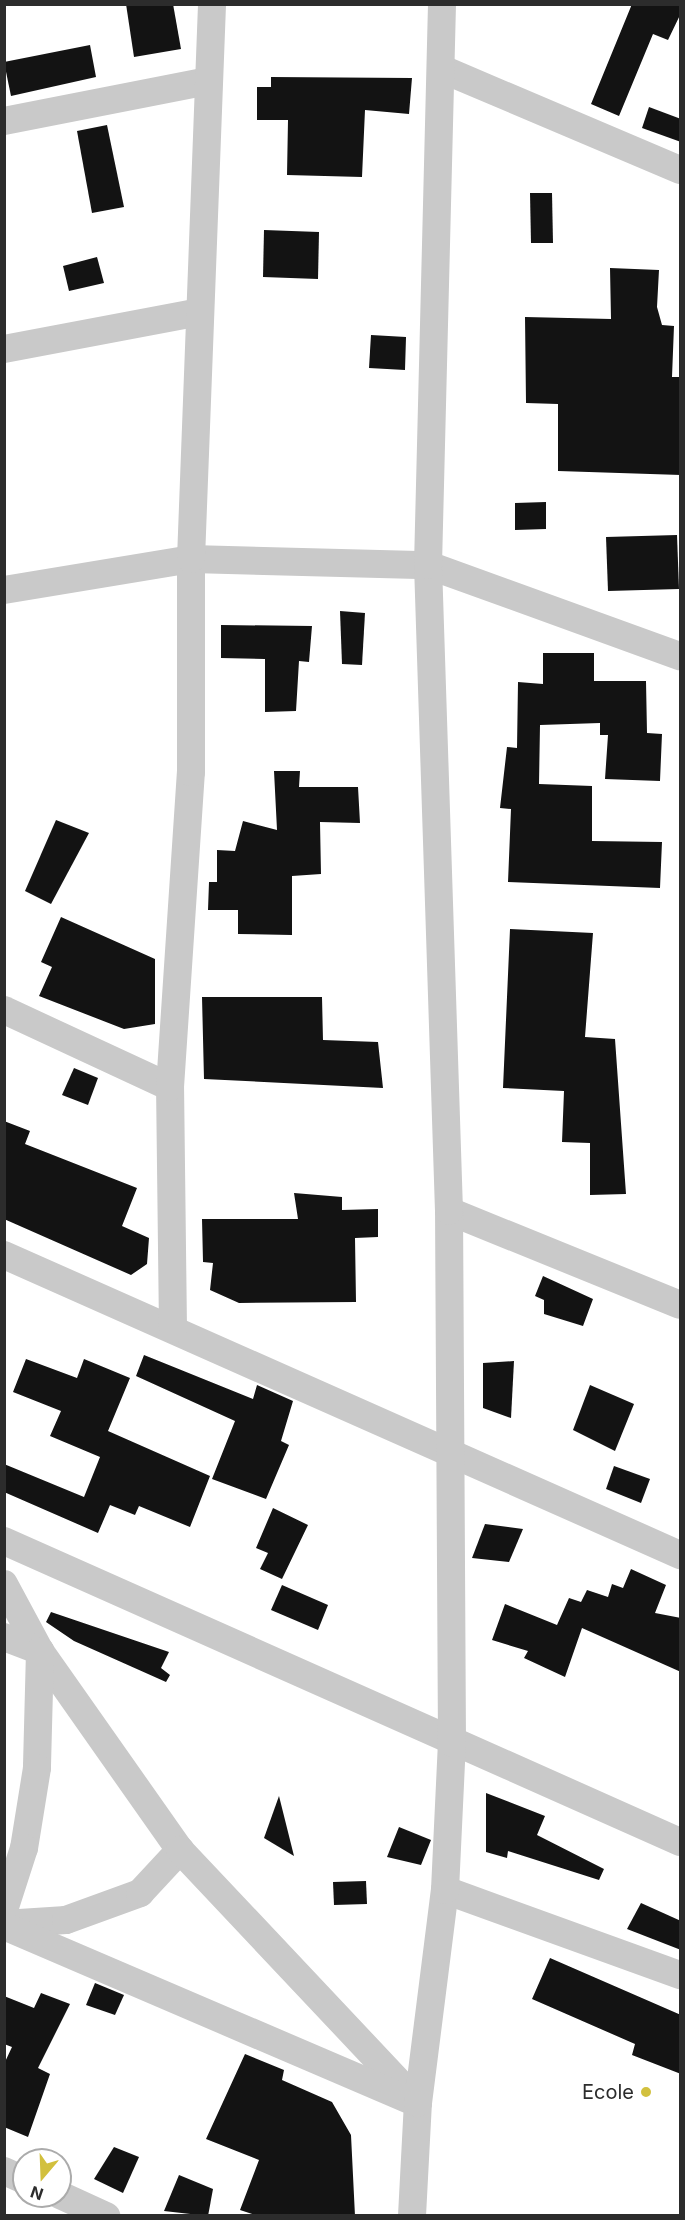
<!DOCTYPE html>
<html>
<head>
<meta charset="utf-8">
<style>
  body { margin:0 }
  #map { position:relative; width:685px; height:2220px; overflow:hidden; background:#fff; font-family:Inter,sans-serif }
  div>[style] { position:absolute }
  .building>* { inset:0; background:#131313 }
  .minor>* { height:28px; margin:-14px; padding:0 14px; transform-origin:14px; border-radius:14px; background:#c9c9c9 }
  .dots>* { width:16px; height:16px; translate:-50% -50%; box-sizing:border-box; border:3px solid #fff; border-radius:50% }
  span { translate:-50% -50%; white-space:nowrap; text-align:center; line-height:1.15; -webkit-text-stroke:6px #fff; paint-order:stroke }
  .poi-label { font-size:20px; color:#2c2c2c }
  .right { translate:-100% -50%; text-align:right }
  .frame { position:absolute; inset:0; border:6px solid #2c2c2c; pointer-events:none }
  .north { position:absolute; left:12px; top:2148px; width:60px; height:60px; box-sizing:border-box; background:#fff; border:2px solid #ababab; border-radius:50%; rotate:199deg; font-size:16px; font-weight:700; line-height:24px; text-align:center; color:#2c2c2c }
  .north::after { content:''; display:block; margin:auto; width:21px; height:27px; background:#d2c03e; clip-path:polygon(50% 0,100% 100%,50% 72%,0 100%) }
</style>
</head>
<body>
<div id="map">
  <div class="building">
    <div style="clip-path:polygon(126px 4px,173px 4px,181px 49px,134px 57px)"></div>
    <div style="clip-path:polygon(632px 4px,681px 4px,681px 13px,668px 40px,653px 34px,619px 116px,591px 104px)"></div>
    <div style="clip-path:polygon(90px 45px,96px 77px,11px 96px,4px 62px)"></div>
    <div style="clip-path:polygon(271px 77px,412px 78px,409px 114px,365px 110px,362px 177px,287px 175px,288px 120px,257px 120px,257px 87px,271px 87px)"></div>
    <div style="clip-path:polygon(649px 107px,681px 119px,681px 142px,642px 128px)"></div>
    <div style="clip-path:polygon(107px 125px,124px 207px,92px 213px,77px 131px)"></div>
    <div style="clip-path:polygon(530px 193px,552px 193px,553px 243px,531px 243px)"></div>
    <div style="clip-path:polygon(264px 230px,319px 232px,318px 279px,263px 277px)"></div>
    <div style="clip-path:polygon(97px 257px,104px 283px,69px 291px,63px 266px)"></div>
    <div style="clip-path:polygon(610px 268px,659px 270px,657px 307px,662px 325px,674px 326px,672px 377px,681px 377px,681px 475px,558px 471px,558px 404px,526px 403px,525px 317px,611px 319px)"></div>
    <div style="clip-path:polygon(371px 335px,406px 337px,405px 370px,369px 368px)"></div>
    <div style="clip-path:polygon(546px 502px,546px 529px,515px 530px,515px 503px)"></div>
    <div style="clip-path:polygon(677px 535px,679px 589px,608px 591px,606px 537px)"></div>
    <div style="clip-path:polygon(340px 611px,365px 613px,362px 665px,342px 664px)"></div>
    <div style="clip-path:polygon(221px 625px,312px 626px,309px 662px,299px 661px,296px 711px,265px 712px,265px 659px,221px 658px)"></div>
    <div style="clip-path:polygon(543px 653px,594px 653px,594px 681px,646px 681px,647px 733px,662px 734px,660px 781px,605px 779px,608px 735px,600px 735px,600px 723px,540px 725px,539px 784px,592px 786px,592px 841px,662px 842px,660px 888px,508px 882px,511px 809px,500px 808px,507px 747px,517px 748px,518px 682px,543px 684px)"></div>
    <div style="clip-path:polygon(274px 771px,300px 771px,299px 787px,358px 787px,360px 823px,320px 822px,321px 874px,292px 876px,292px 935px,238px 934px,238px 910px,208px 910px,209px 882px,217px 882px,217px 850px,235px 851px,243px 821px,277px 830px)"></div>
    <div style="clip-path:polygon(56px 820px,89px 833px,51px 904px,25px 891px)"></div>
    <div style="clip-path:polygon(61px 917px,155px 959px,155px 1024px,124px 1029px,39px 996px,52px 967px,41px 962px)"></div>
    <div style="clip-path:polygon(510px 929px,593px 933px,585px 1037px,615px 1039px,626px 1194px,590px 1195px,590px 1143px,562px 1142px,564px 1091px,503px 1088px)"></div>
    <div style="clip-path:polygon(202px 997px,322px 997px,323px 1040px,378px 1042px,383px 1088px,204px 1079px)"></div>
    <div style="clip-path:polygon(74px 1068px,98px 1078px,88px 1105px,62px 1095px)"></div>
    <div style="clip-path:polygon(4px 1121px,30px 1131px,25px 1144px,137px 1188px,122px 1226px,149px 1238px,147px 1264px,131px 1275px,4px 1219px)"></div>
    <div style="clip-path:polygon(294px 1193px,342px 1197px,342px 1210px,378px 1209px,378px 1237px,355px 1238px,356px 1302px,239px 1303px,210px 1290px,213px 1263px,203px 1262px,202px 1219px,298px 1219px)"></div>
    <div style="clip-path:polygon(543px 1276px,593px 1299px,583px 1326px,544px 1314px,544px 1300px,535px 1296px)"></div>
    <div style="clip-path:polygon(144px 1355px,253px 1399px,257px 1385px,293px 1401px,281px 1441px,289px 1445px,266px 1499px,212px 1479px,235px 1421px,136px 1376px)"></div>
    <div style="clip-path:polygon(26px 1359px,77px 1378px,84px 1359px,130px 1378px,108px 1431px,210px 1476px,190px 1527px,139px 1506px,135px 1515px,110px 1505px,98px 1533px,4px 1492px,4px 1464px,84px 1497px,100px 1457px,50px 1436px,61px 1411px,13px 1392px)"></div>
    <div style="clip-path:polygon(514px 1361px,511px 1418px,483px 1408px,483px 1363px)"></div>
    <div style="clip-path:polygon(590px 1385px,634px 1404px,615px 1451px,573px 1430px)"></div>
    <div style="clip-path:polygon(614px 1466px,650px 1479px,641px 1503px,606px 1489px)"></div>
    <div style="clip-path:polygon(273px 1508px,308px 1525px,282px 1579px,260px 1569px,268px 1553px,256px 1548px)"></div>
    <div style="clip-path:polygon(485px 1524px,523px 1529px,509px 1562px,472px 1558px)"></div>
    <div style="clip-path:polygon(631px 1569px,666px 1585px,655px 1613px,681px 1618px,681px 1672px,582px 1628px,565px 1677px,524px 1658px,528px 1651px,492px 1640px,505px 1604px,557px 1625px,569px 1598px,581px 1602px,587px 1590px,608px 1597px,612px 1584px,623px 1588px)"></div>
    <div style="clip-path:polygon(282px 1585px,328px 1605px,318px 1630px,271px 1610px)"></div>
    <div style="clip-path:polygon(51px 1612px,169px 1652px,161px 1668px,170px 1675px,166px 1682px,74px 1641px,46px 1622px)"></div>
    <div style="clip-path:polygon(486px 1793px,545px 1816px,537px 1835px,604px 1869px,599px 1880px,508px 1851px,507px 1858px,486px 1852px)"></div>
    <div style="clip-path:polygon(279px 1796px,294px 1856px,264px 1838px)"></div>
    <div style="clip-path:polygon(399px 1827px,431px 1840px,421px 1865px,387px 1857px)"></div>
    <div style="clip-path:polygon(366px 1881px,367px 1904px,334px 1905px,333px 1882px)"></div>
    <div style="clip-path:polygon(641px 1903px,681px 1921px,681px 1950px,627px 1929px)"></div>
    <div style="clip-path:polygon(550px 1958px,681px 2015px,681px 2074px,632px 2055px,635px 2044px,532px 1999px)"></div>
    <div style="clip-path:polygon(95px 1983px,124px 1995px,115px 2015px,86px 2005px)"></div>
    <div style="clip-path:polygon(41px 1993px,70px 2004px,38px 2068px,50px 2074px,28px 2137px,4px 2127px,4px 2064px,12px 2047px,4px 2044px,4px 1996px,34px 2008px)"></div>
    <div style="clip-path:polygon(245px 2054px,284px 2070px,282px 2080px,332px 2102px,351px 2135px,355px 2216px,258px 2216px,240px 2210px,259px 2160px,206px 2139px)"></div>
    <div style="clip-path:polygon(114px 2147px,139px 2157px,123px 2193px,94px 2179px)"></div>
    <div style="clip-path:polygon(179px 2175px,213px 2189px,208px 2216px,164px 2211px)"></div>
  </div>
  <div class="minor">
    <div style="left:442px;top:69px;width:259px;rotate:23deg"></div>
    <div style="left:4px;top:121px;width:208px;rotate:-11.1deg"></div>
    <div style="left:4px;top:349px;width:198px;rotate:-10.7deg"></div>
    <div style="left:4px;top:590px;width:190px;rotate:-9.4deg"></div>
    <div style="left:191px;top:559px;width:237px;rotate:1.5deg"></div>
    <div style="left:428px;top:565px;width:268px;rotate:19.9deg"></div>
    <div style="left:4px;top:1010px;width:183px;rotate:24.9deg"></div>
    <div style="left:449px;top:1211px;width:249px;rotate:22.1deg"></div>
    <div style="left:4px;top:1255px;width:740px;rotate:23.93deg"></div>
    <div style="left:173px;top:1329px;width:242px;rotate:-90.7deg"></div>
    <div style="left:170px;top:1087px;width:316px;rotate:-86.2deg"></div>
    <div style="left:191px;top:772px;width:213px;rotate:-90deg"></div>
    <div style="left:191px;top:559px;width:555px;rotate:-87.83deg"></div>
    <div style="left:4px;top:1541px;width:740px;rotate:24deg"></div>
    <div style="left:4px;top:1584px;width:76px;rotate:61.8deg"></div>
    <div style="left:40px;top:1651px;width:243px;rotate:54.9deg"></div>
    <div style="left:4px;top:1637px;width:39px;rotate:21deg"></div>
    <div style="left:40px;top:1651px;width:117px;rotate:91.5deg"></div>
    <div style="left:37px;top:1768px;width:81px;rotate:99.2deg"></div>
    <div style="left:24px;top:1848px;width:65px;rotate:107.9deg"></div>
    <div style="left:445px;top:1890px;width:250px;rotate:19.9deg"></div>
    <div style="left:4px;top:1924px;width:62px;rotate:-3.7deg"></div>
    <div style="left:66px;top:1920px;width:79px;rotate:-20deg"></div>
    <div style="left:140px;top:1893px;width:59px;rotate:-47.1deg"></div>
    <div style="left:180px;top:1850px;width:347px;rotate:46.7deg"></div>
    <div style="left:6px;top:1927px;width:437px;rotate:23.2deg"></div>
    <div style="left:4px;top:2171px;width:22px;rotate:24deg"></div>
    <div style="left:60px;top:2195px;width:51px;rotate:24.5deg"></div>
    <div style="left:412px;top:2216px;width:113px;rotate:-87deg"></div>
    <div style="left:418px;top:2103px;width:215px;rotate:-82.8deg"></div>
    <div style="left:445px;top:1890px;width:147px;rotate:-87.3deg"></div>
    <div style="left:452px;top:1743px;width:532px;rotate:-90.32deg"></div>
    <div style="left:449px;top:1211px;width:646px;rotate:-91.86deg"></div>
    <div style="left:428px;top:565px;width:561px;rotate:-88.57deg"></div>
  </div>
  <div class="dots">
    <div style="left:646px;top:2092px;background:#d2c03e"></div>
  </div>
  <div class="poi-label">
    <span class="right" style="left:634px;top:2092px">Ecole</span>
  </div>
  <div class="frame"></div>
  <div class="north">N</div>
</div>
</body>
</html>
